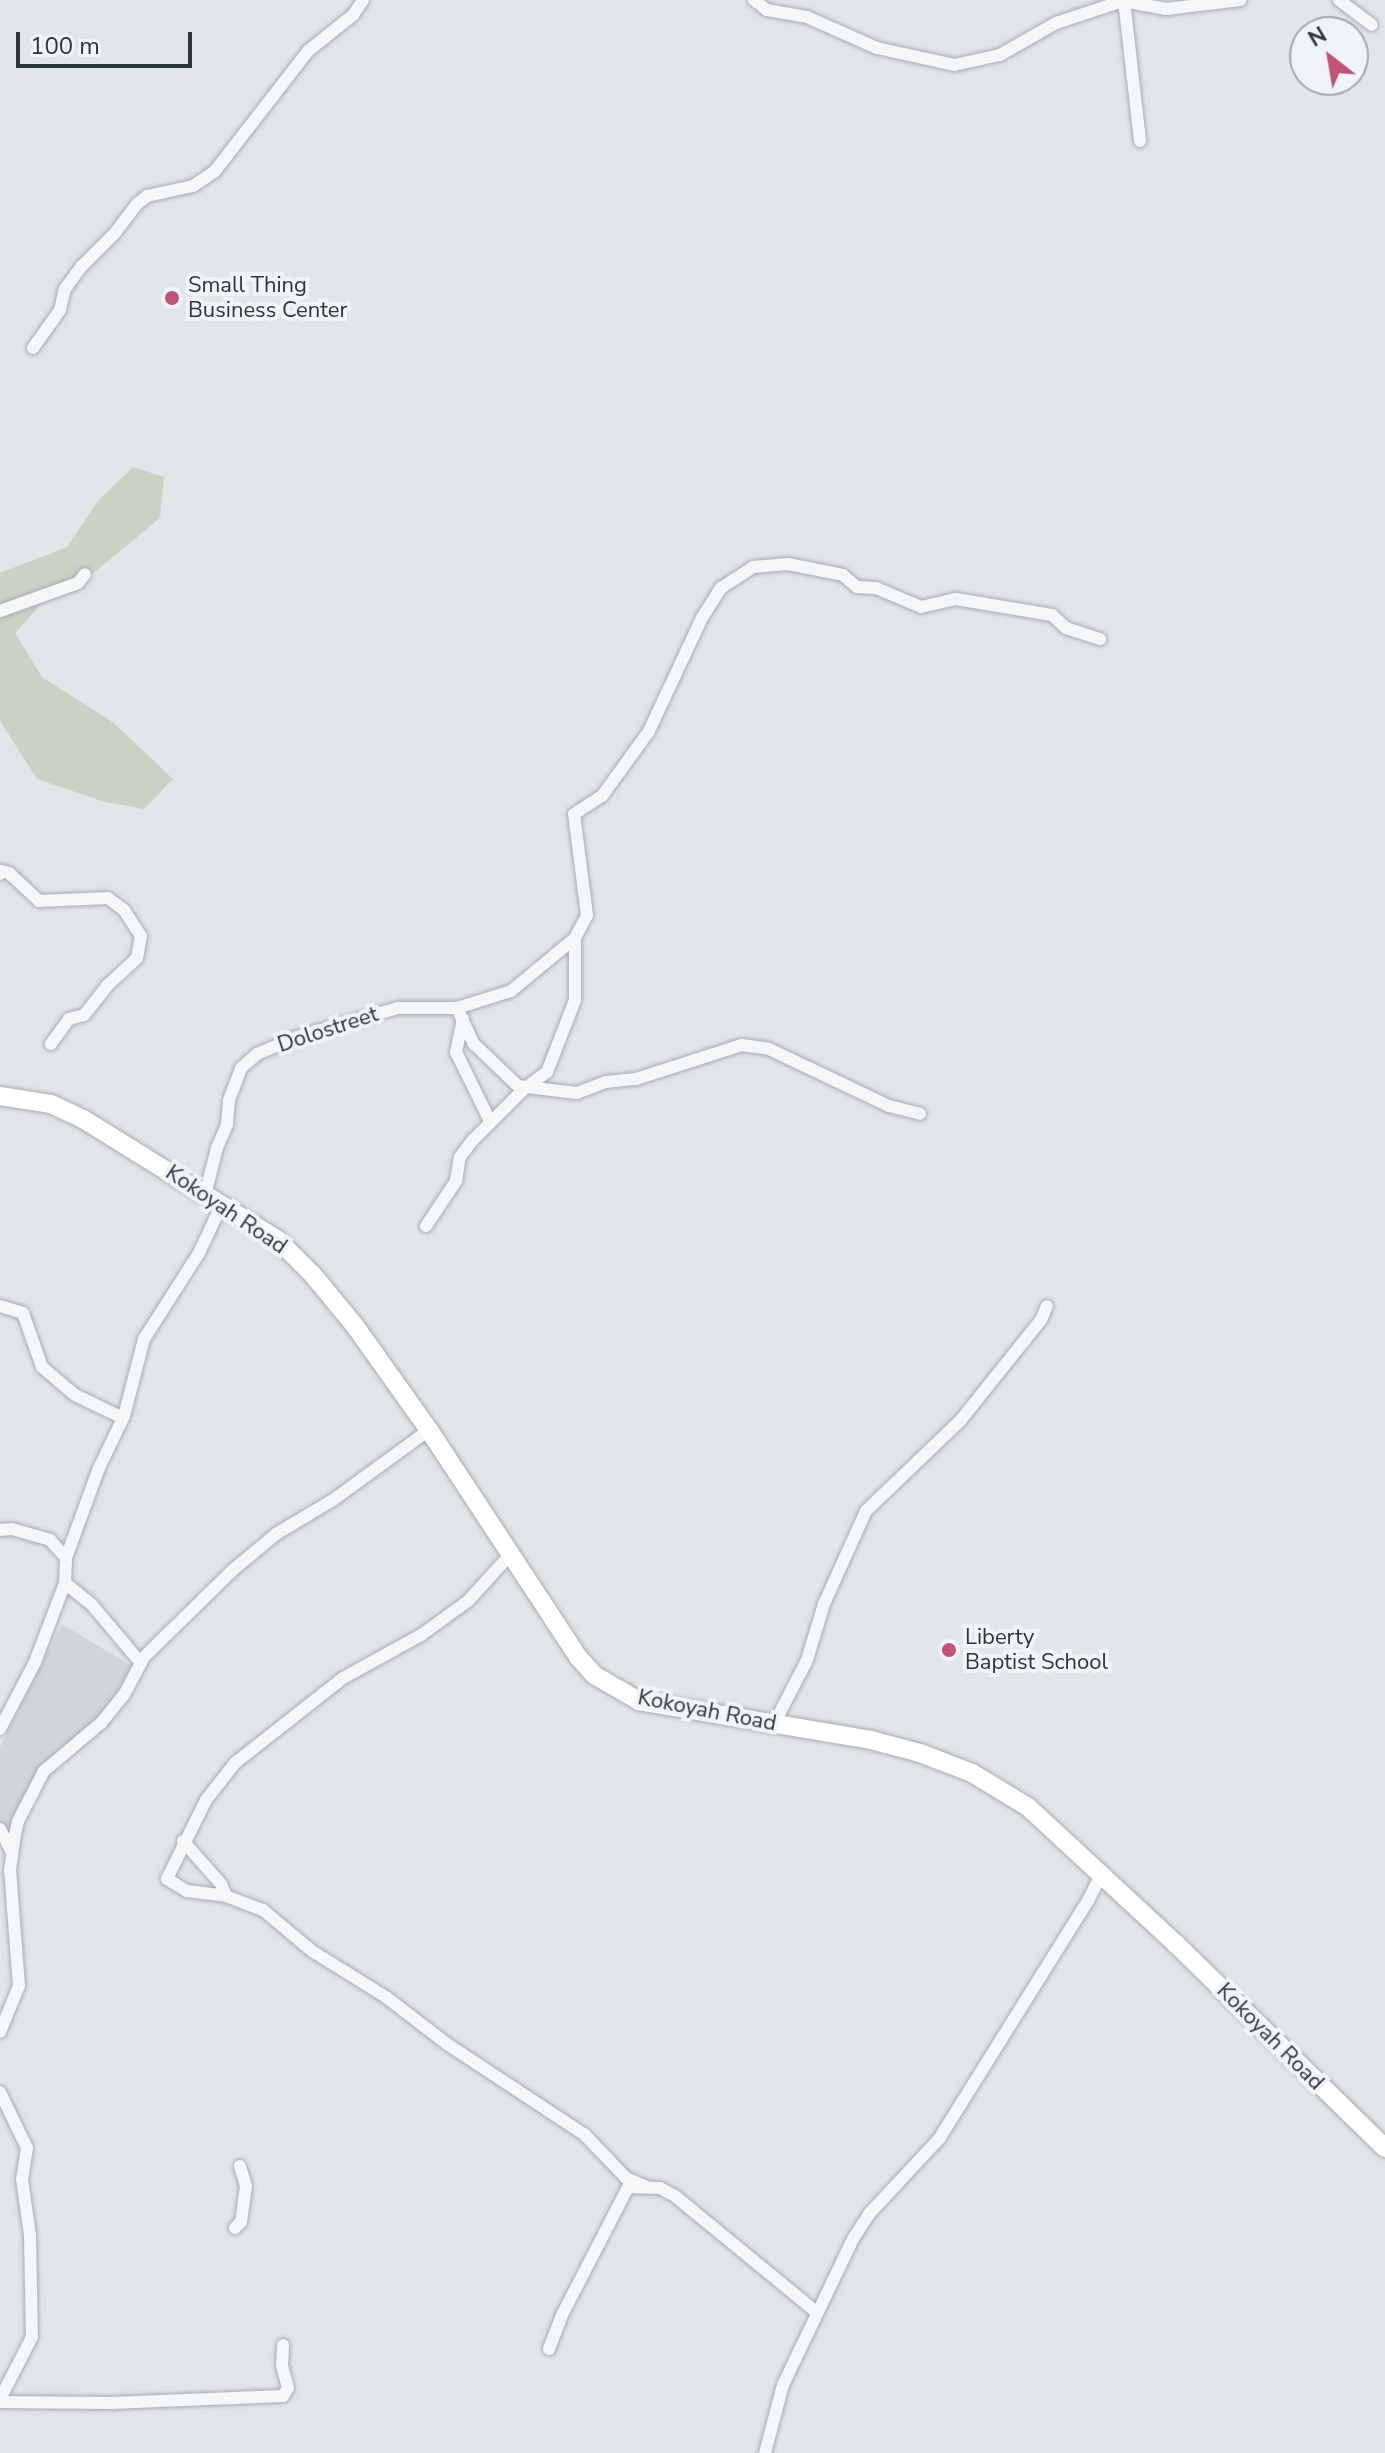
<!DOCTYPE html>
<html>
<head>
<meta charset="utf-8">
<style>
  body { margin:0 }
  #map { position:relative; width:1385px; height:2453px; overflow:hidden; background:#e2e6e9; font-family:"Nunito Sans",sans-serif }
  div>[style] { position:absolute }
  .built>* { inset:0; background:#d0d5da }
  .green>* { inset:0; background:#cad2c4 }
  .roads { filter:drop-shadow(0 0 2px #a7aeb3) drop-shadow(0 0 2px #a7aeb3) }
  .minor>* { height:12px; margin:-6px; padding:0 6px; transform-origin:6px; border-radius:6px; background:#f4f6f7 }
  .primary>* { height:18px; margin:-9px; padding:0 9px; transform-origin:9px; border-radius:9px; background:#fff }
  .dots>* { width:22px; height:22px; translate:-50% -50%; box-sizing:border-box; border:4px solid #f1f4f6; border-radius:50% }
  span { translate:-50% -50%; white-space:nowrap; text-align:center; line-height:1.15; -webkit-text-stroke:8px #f1f4f6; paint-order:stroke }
  .poi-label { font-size:22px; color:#2b363f }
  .left { translate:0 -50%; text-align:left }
  .street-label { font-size:22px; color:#2b363f }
  .north { position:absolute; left:1289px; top:16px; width:80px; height:80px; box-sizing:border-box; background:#f1f4f6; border:2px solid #a2a8ad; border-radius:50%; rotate:329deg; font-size:22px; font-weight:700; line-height:32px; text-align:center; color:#2b363f }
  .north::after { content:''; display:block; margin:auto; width:28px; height:36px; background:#c15379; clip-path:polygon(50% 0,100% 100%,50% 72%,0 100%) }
  .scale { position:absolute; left:16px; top:32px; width:176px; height:36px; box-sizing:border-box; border:4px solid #2b363f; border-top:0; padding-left:10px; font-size:24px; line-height:28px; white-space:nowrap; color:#2b363f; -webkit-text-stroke:6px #f1f4f6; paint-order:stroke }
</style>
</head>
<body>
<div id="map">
  <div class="built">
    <div style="clip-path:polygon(62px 1624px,132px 1666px,87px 1742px,38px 1774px,12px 1835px,0 1830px,0 1747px)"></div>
  </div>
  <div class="green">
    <div style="clip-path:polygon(133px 467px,164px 477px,160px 518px,96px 571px,46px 599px,15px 633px,42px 677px,114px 723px,173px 779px,144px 809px,105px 802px,37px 779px,0 721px,0 573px,67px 547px,98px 501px)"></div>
  </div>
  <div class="roads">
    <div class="minor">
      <div style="left:754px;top:0;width:16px;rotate:38deg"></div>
      <div style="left:767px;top:10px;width:41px;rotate:9.9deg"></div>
      <div style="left:807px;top:17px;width:77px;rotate:23.9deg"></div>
      <div style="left:877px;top:48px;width:79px;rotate:12.4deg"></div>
      <div style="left:954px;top:65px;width:47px;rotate:-12.3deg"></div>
      <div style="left:1000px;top:55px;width:64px;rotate:-29.7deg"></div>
      <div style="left:1056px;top:23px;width:71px;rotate:-18.2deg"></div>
      <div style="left:1123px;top:1px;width:44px;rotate:10.5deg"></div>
      <div style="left:1166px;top:9px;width:75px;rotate:-6.9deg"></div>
      <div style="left:1124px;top:0;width:142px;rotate:83.5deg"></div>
      <div style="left:1339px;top:0;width:41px;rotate:37.1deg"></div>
      <div style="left:33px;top:348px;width:47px;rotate:-54.6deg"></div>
      <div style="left:60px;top:310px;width:22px;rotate:-77deg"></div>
      <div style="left:65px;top:289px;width:29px;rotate:-54deg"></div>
      <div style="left:82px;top:266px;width:47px;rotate:-45deg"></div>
      <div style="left:115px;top:233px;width:36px;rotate:-53deg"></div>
      <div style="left:137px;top:204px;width:13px;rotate:-39deg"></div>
      <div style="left:147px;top:196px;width:47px;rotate:-12.3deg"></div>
      <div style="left:193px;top:186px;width:27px;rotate:-34deg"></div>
      <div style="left:215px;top:171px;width:152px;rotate:-52.2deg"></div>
      <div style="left:308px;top:51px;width:58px;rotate:-38.7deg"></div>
      <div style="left:353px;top:15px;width:18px;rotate:-56deg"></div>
      <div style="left:0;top:611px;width:83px;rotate:-19.7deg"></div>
      <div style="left:78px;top:583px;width:11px;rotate:-52deg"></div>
      <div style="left:0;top:874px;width:3px;rotate:-72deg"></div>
      <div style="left:1px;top:871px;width:8px;rotate:14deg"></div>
      <div style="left:9px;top:873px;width:41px;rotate:43deg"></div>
      <div style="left:39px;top:901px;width:69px;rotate:-2.5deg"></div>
      <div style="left:108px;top:898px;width:20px;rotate:37deg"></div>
      <div style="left:124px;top:910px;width:31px;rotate:57deg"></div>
      <div style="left:141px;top:936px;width:22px;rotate:100deg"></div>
      <div style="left:137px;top:958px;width:41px;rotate:137deg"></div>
      <div style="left:107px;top:986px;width:37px;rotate:128deg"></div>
      <div style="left:84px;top:1015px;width:16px;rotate:165deg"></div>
      <div style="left:69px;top:1019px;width:31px;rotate:126deg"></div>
      <div style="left:457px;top:1008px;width:40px;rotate:65deg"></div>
      <div style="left:474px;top:1044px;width:61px;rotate:43.7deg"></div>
      <div style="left:518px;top:1086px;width:59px;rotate:6.8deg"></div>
      <div style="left:577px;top:1093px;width:31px;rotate:-21deg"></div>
      <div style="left:606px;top:1082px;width:30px;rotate:-6deg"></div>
      <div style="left:636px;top:1079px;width:111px;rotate:-17.8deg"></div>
      <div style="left:742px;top:1045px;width:27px;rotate:8deg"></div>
      <div style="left:769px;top:1049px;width:133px;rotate:25.4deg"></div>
      <div style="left:889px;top:1106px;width:32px;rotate:14deg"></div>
      <div style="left:463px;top:1019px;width:34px;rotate:102deg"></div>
      <div style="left:456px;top:1052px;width:77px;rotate:63.8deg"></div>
      <div style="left:205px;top:1195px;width:49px;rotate:-75.7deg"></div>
      <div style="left:217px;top:1148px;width:26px;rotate:-67deg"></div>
      <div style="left:227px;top:1124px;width:24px;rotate:-85deg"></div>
      <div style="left:229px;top:1100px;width:34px;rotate:-69deg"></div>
      <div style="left:241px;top:1068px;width:21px;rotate:-41deg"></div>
      <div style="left:257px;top:1054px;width:43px;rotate:-23deg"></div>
      <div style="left:297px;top:1037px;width:105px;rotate:-16deg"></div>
      <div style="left:398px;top:1008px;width:59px"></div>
      <div style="left:457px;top:1008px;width:57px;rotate:-17.5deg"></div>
      <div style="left:511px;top:991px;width:83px;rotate:-39.6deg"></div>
      <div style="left:575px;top:938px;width:26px;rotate:-62deg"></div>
      <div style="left:587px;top:915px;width:102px;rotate:-97.3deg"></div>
      <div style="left:574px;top:814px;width:33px;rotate:-33deg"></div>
      <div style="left:602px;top:796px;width:80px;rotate:-54.1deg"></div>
      <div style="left:649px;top:731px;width:125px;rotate:-64.9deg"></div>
      <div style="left:702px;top:618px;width:36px;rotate:-58deg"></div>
      <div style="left:721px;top:588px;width:38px;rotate:-33deg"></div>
      <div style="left:753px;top:567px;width:35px;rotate:-5deg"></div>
      <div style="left:788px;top:564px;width:56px;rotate:11.3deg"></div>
      <div style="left:843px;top:575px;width:18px;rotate:41deg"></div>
      <div style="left:857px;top:587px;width:19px;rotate:3deg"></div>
      <div style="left:876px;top:588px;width:49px;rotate:22.9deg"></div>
      <div style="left:921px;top:607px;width:36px;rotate:-13deg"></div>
      <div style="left:956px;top:599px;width:97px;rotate:9.5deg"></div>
      <div style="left:1052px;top:615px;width:19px;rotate:43deg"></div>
      <div style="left:1066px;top:628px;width:36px;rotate:18deg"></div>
      <div style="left:426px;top:1226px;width:54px;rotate:-56.3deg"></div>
      <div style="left:456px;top:1181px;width:24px;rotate:-81deg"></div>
      <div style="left:460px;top:1157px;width:21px;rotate:-53deg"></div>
      <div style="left:473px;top:1140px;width:74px;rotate:-45deg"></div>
      <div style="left:525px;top:1088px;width:27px;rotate:-36deg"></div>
      <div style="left:547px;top:1072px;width:77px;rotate:-68.7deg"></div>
      <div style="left:575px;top:1000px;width:62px;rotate:-90deg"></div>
      <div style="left:0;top:1306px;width:24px;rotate:17deg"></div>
      <div style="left:23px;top:1313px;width:57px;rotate:70.6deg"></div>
      <div style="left:42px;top:1367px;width:43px;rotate:40.3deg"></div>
      <div style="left:75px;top:1395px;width:53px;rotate:25.6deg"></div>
      <div style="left:0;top:1530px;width:12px;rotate:-5deg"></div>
      <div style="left:12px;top:1529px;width:40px;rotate:16deg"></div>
      <div style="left:50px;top:1540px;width:24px;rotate:48deg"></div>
      <div style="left:66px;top:1558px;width:25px;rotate:92deg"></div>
      <div style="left:65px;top:1583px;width:35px;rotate:39deg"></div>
      <div style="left:92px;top:1605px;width:76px;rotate:49.8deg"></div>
      <div style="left:509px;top:1556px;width:61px;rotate:132.3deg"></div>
      <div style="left:468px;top:1601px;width:58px;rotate:144.1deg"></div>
      <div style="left:421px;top:1635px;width:89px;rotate:151.1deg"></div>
      <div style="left:343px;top:1678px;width:137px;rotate:141.8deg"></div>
      <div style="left:235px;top:1763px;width:47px;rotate:128.1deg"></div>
      <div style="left:206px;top:1800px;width:88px;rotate:116.3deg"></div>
      <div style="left:167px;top:1879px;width:23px;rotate:31deg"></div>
      <div style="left:187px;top:1891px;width:39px;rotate:7deg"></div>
      <div style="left:226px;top:1896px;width:40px;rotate:21deg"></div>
      <div style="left:263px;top:1910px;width:64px;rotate:39.9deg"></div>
      <div style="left:312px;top:1951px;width:87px;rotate:31.9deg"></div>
      <div style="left:386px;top:1997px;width:77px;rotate:37.6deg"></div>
      <div style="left:447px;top:2044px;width:165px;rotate:33.4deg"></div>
      <div style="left:585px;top:2135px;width:59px;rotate:46.4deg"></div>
      <div style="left:626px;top:2178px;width:21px;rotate:23deg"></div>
      <div style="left:66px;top:1558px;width:96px;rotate:-69.9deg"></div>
      <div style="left:99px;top:1468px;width:58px;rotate:-64.3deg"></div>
      <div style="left:124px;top:1416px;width:80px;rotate:-75.4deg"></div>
      <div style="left:144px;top:1339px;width:102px;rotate:-57.4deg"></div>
      <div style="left:199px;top:1253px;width:54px;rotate:-64.9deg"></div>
      <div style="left:774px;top:1724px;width:72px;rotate:-62.7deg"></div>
      <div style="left:807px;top:1660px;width:59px;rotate:-73.1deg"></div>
      <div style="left:824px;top:1604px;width:102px;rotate:-65.7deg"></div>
      <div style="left:866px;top:1511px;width:130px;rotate:-43.8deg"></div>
      <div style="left:960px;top:1421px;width:129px;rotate:-51.3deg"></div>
      <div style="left:1041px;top:1320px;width:15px;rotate:-67deg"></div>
      <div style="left:0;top:1729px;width:76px;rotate:-62.4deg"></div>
      <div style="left:35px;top:1662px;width:85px;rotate:-69.2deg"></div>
      <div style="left:0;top:1829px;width:27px;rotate:63deg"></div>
      <div style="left:183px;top:1841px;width:57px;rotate:48.5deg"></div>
      <div style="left:221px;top:1884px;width:13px;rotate:67deg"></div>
      <div style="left:0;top:2032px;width:50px;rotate:-67.6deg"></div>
      <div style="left:19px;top:1986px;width:116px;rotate:-94.4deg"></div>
      <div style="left:10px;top:1870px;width:30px;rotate:-82deg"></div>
      <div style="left:14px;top:1840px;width:19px;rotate:-78deg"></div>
      <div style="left:18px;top:1821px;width:56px;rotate:-62.5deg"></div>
      <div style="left:44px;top:1771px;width:75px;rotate:-40.1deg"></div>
      <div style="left:101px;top:1723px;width:36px;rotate:-51deg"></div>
      <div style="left:124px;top:1695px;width:43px;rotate:-62.2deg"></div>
      <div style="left:144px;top:1657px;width:126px;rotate:-44.4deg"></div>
      <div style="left:234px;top:1569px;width:55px;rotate:-39.8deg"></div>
      <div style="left:276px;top:1534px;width:66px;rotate:-30.8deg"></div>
      <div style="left:333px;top:1500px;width:119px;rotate:-36.1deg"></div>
      <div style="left:0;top:2092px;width:62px;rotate:64.3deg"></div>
      <div style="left:27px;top:2148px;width:31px;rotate:99deg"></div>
      <div style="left:22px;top:2179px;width:57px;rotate:81.9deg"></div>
      <div style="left:30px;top:2235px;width:102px;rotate:88.9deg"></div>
      <div style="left:32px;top:2337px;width:70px;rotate:117.3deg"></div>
      <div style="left:235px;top:2228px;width:8px;rotate:-45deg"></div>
      <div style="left:241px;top:2222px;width:36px;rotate:-82deg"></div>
      <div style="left:246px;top:2186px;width:21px;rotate:-107deg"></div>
      <div style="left:549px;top:2349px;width:34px;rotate:-69deg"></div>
      <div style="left:561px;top:2317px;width:146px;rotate:-62.7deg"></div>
      <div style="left:628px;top:2187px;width:32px;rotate:2deg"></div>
      <div style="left:660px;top:2188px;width:17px;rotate:28deg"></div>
      <div style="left:675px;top:2196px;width:183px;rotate:39.4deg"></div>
      <div style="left:0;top:2402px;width:111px;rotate:0.5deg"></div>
      <div style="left:111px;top:2403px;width:172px;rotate:-2.3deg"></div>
      <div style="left:283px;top:2396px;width:9px;rotate:-58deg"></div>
      <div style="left:288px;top:2388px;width:23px;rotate:-105deg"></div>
      <div style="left:282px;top:2366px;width:21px;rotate:-87deg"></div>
      <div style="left:765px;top:2453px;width:70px;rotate:-75.2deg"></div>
      <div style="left:783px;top:2385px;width:162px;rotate:-64.4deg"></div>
      <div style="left:853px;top:2239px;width:30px;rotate:-57deg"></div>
      <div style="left:869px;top:2214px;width:103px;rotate:-47deg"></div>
      <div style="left:939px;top:2139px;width:281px;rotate:-58deg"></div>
      <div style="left:1088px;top:1901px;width:30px;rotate:-64deg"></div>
    </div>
    <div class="primary">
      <div style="left:0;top:1096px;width:52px;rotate:8.9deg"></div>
      <div style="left:51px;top:1104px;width:35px;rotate:25deg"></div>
      <div style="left:83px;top:1119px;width:229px;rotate:31.8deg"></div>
      <div style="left:278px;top:1240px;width:49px;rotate:45deg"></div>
      <div style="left:313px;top:1275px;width:66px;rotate:50.5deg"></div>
      <div style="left:355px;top:1326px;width:128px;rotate:54.6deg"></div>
      <div style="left:429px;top:1430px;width:272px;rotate:56.7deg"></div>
      <div style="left:578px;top:1657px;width:24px;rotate:48deg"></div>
      <div style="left:594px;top:1675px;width:52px;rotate:30deg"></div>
      <div style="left:639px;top:1701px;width:235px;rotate:9.5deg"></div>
      <div style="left:871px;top:1740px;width:51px;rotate:14.9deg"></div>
      <div style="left:920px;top:1753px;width:56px;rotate:21deg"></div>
      <div style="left:972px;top:1773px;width:66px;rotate:31.3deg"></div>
      <div style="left:1028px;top:1807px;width:202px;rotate:42.8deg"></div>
      <div style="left:1176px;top:1944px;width:292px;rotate:44.3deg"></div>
    </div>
  </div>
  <div class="dots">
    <div style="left:172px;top:298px;background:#c15379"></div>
    <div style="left:949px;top:1650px;background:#c15379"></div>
  </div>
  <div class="poi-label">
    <span class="left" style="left:188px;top:298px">Small Thing<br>Business Center</span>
    <span class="left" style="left:965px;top:1650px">Liberty<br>Baptist School</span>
  </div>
  <div class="street-label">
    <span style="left:328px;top:1030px;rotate:-18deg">Dolostreet</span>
    <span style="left:226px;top:1210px;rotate:34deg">Kokoyah Road</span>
    <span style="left:707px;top:1711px;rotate:11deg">Kokoyah Road</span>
    <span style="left:1270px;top:2037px;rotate:45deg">Kokoyah Road</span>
  </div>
  <div class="north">N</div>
  <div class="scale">100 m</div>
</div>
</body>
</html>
